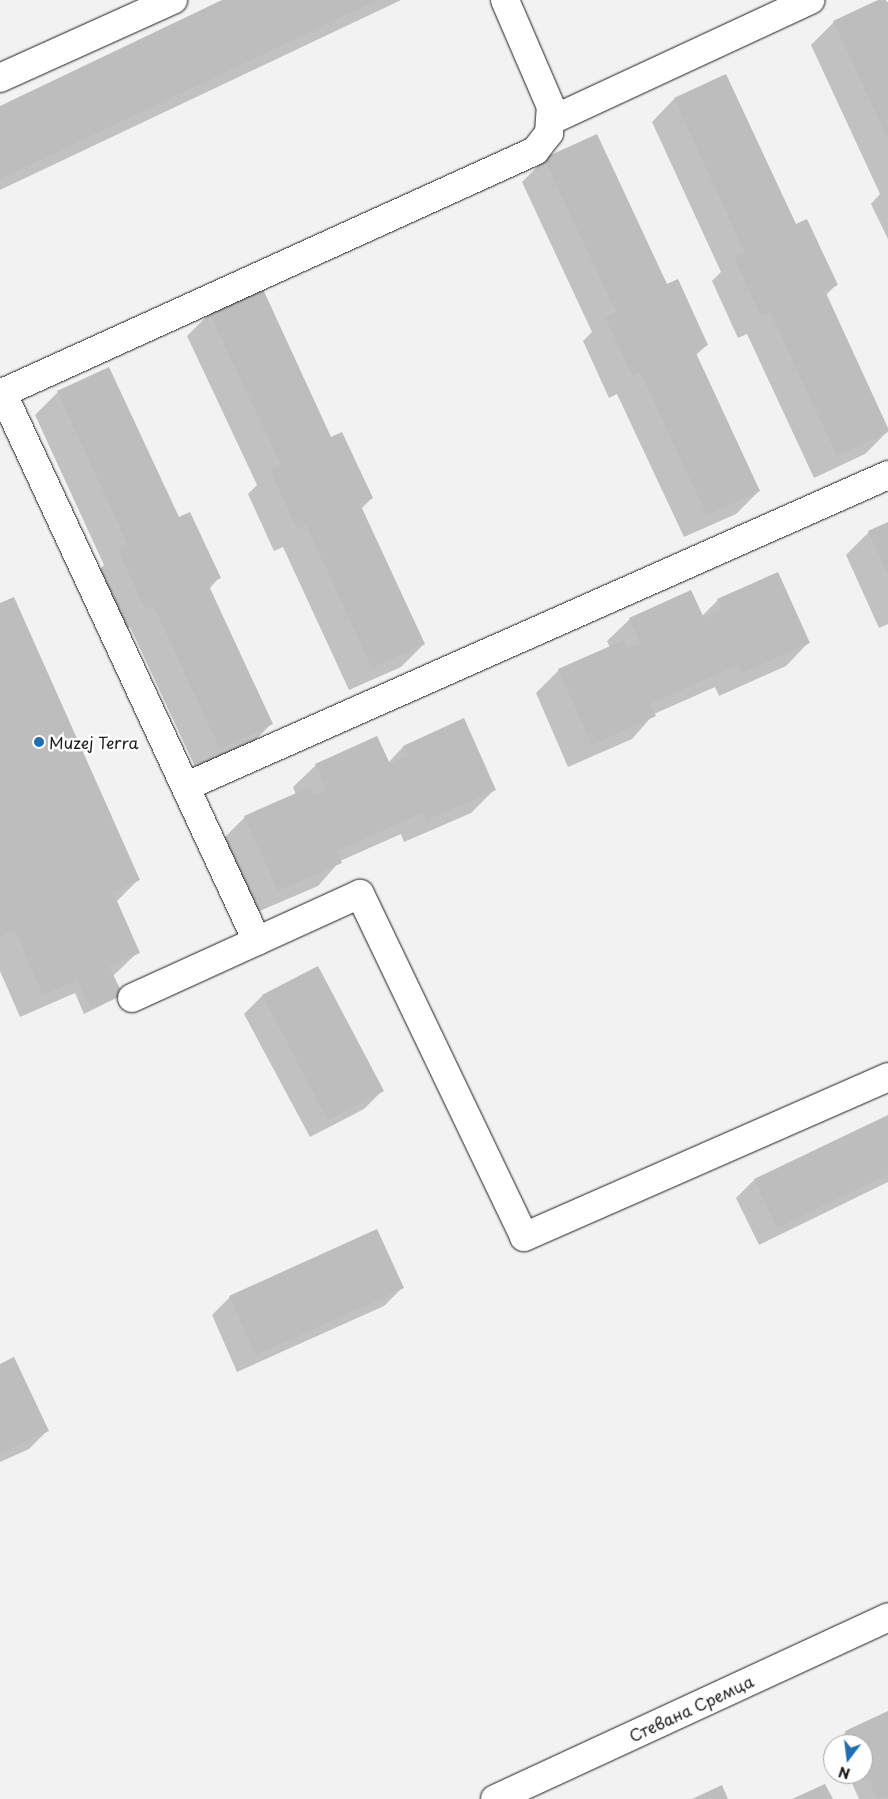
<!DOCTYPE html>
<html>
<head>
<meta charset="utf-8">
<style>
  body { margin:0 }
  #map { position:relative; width:888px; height:1799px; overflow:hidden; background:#f2f2f2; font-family:"Playpen Sans",sans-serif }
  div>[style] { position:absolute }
  .shadow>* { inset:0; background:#0003 }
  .building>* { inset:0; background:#bdbdbd }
  .roads { filter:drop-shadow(0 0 1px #1c1c1c) drop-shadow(0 0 1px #1c1c1c) }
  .minor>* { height:28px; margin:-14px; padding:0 14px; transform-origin:14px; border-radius:14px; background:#fff }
  .major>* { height:28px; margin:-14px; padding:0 14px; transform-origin:14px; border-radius:14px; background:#fff }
  .dots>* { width:14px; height:14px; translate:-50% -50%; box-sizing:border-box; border:2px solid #fff; border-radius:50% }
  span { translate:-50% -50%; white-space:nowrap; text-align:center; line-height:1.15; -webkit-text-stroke:5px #fff; paint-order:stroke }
  .poi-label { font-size:16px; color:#1c1c1c }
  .left { translate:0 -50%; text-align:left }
  .street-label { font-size:16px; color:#1c1c1c }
  .north { position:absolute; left:823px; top:1734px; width:50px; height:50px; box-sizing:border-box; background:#fff; border:1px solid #a4a4a4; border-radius:50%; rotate:195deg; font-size:14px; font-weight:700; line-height:20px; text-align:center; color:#1c1c1c }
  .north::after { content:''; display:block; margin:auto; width:18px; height:22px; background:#1f6fb2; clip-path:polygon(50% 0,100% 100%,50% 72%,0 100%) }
</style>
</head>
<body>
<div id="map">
  <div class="shadow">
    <div style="clip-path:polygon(225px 0,401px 0,0 190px,0 107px)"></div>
    <div style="clip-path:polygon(880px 0,886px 0,888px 5px,888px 239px,871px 204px,880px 194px,811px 45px,834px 22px)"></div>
    <div style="clip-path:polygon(726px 76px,795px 226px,836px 285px,825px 296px,888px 431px,865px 454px,814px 478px,747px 334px,738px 338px,712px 281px,721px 272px,652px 122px,674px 99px)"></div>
    <div style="clip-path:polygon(545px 159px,707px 345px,696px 355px,759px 491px,736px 514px,684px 537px,617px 394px,609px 398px,583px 341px,592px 332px,522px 182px)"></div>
    <div style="clip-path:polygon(210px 313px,331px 439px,372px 498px,361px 509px,424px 644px,401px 667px,349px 690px,283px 547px,274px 551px,248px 494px,257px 485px,187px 336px)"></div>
    <div style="clip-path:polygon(58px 392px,219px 578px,209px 589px,271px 724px,249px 747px,197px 771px,130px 627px,122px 631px,95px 574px,104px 565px,35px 415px)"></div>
    <div style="clip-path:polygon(888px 524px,888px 624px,879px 628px,846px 555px,869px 532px)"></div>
    <div style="clip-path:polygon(778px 574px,808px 643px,786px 666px,719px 696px,715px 687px,654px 714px,632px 739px,568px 767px,536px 693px,559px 670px,610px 648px,607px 641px,630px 619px,702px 616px,718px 600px)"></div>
    <div style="clip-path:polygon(0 604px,138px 880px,116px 902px,138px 952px,113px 976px,122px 995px,84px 1014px,75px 993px,20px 1017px,0 971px)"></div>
    <div style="clip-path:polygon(464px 720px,494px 790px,471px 813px,404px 842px,401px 834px,340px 861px,318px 886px,255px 913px,222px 840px,245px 817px,296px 795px,293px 787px,316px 765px,388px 763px,403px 747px)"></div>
    <div style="clip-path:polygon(317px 968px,382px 1091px,364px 1109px,310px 1137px,244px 1014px,262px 996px)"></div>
    <div style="clip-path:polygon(888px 1116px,888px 1182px,759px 1245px,736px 1198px,754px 1180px)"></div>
    <div style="clip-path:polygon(402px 1288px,384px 1306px,237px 1372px,212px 1315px,230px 1297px)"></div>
    <div style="clip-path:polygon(0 1365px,47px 1431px,29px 1449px,0 1462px)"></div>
    <div style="clip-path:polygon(888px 1713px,888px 1799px,859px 1799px,848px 1774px,863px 1774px,863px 1744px,834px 1744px,846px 1732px)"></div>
  </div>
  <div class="building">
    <div style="clip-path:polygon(222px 0,377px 0,0 179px,0 106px)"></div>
    <div style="clip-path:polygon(878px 0,888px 2px,888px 139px,833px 21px)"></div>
    <div style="clip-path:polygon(726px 74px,796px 224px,807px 219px,838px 285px,825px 291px,888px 428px,888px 432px,837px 456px,770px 312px,761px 316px,734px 257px,745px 253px,674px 98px)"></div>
    <div style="clip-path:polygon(597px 134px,667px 284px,678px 279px,708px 345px,695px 351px,760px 491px,707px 515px,640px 372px,632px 376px,605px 317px,616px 312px,544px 158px)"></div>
    <div style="clip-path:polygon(262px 287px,331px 437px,342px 432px,373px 498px,360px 504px,425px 644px,372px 668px,306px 525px,297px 529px,270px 470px,281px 465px,209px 312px)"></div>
    <div style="clip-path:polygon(109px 367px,179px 517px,190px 512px,221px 578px,208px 584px,273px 724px,220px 749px,153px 605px,145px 609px,118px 550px,128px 545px,57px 391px)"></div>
    <div style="clip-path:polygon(888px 522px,888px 575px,868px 531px)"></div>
    <div style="clip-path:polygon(778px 572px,810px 643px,742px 673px,738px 665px,650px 704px,656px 716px,592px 745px,558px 669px,624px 640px,628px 649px,641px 644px,629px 618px,691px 590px,704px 618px,722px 610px,717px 599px)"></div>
    <div style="clip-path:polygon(14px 597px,140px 880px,113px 892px,140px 953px,109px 966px,123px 995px,91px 1009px,77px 980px,43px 995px,15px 930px,0 937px,0 603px)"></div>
    <div style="clip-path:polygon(464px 718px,496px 790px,427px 820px,424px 812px,337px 851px,342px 863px,278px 891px,244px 816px,310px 787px,314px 796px,327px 790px,315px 764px,377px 736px,390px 764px,408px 756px,403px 746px)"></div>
    <div style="clip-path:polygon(318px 966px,384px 1091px,328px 1120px,262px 995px)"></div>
    <div style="clip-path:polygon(888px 1115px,888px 1174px,777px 1228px,754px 1179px)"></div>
    <div style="clip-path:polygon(377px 1229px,404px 1288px,256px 1355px,229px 1296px)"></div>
    <div style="clip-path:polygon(14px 1357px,49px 1431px,0 1453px,0 1364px)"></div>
    <div style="clip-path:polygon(888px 1711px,888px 1796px,877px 1799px,863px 1769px,863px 1744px,851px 1744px,845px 1731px)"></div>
    <div style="clip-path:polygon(825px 1784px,833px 1799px,792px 1799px)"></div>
    <div style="clip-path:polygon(722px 1785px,728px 1799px,692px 1799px)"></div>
  </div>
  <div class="roads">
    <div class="minor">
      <div style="left:0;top:78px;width:190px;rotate:-24.3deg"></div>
      <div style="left:552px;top:120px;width:285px;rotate:-24.9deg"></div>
      <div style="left:2px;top:392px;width:605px;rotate:65.09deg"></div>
      <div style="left:257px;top:941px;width:113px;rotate:-24.5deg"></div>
      <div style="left:360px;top:894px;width:380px;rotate:64.4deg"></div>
      <div style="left:524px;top:1237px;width:398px;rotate:-23.7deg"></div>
      <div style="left:0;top:394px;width:588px;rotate:-24.43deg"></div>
      <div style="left:535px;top:151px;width:23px;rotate:-52deg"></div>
      <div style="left:549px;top:133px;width:26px;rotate:-86deg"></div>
      <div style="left:551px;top:107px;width:116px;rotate:-113.3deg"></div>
      <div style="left:187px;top:786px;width:767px;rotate:-23.92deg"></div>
      <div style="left:132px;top:998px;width:137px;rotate:-24.5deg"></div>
    </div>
    <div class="major">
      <div style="left:495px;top:1799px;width:433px;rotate:-24.8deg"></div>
    </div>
  </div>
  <div class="dots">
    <div style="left:39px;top:742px;background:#1f6fb2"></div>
  </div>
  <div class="poi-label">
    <span class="left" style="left:49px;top:742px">Muzej Terra</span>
  </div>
  <div class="street-label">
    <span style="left:691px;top:1708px;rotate:-25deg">Стевана Сремца</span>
  </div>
  <div class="north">N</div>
</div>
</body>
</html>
